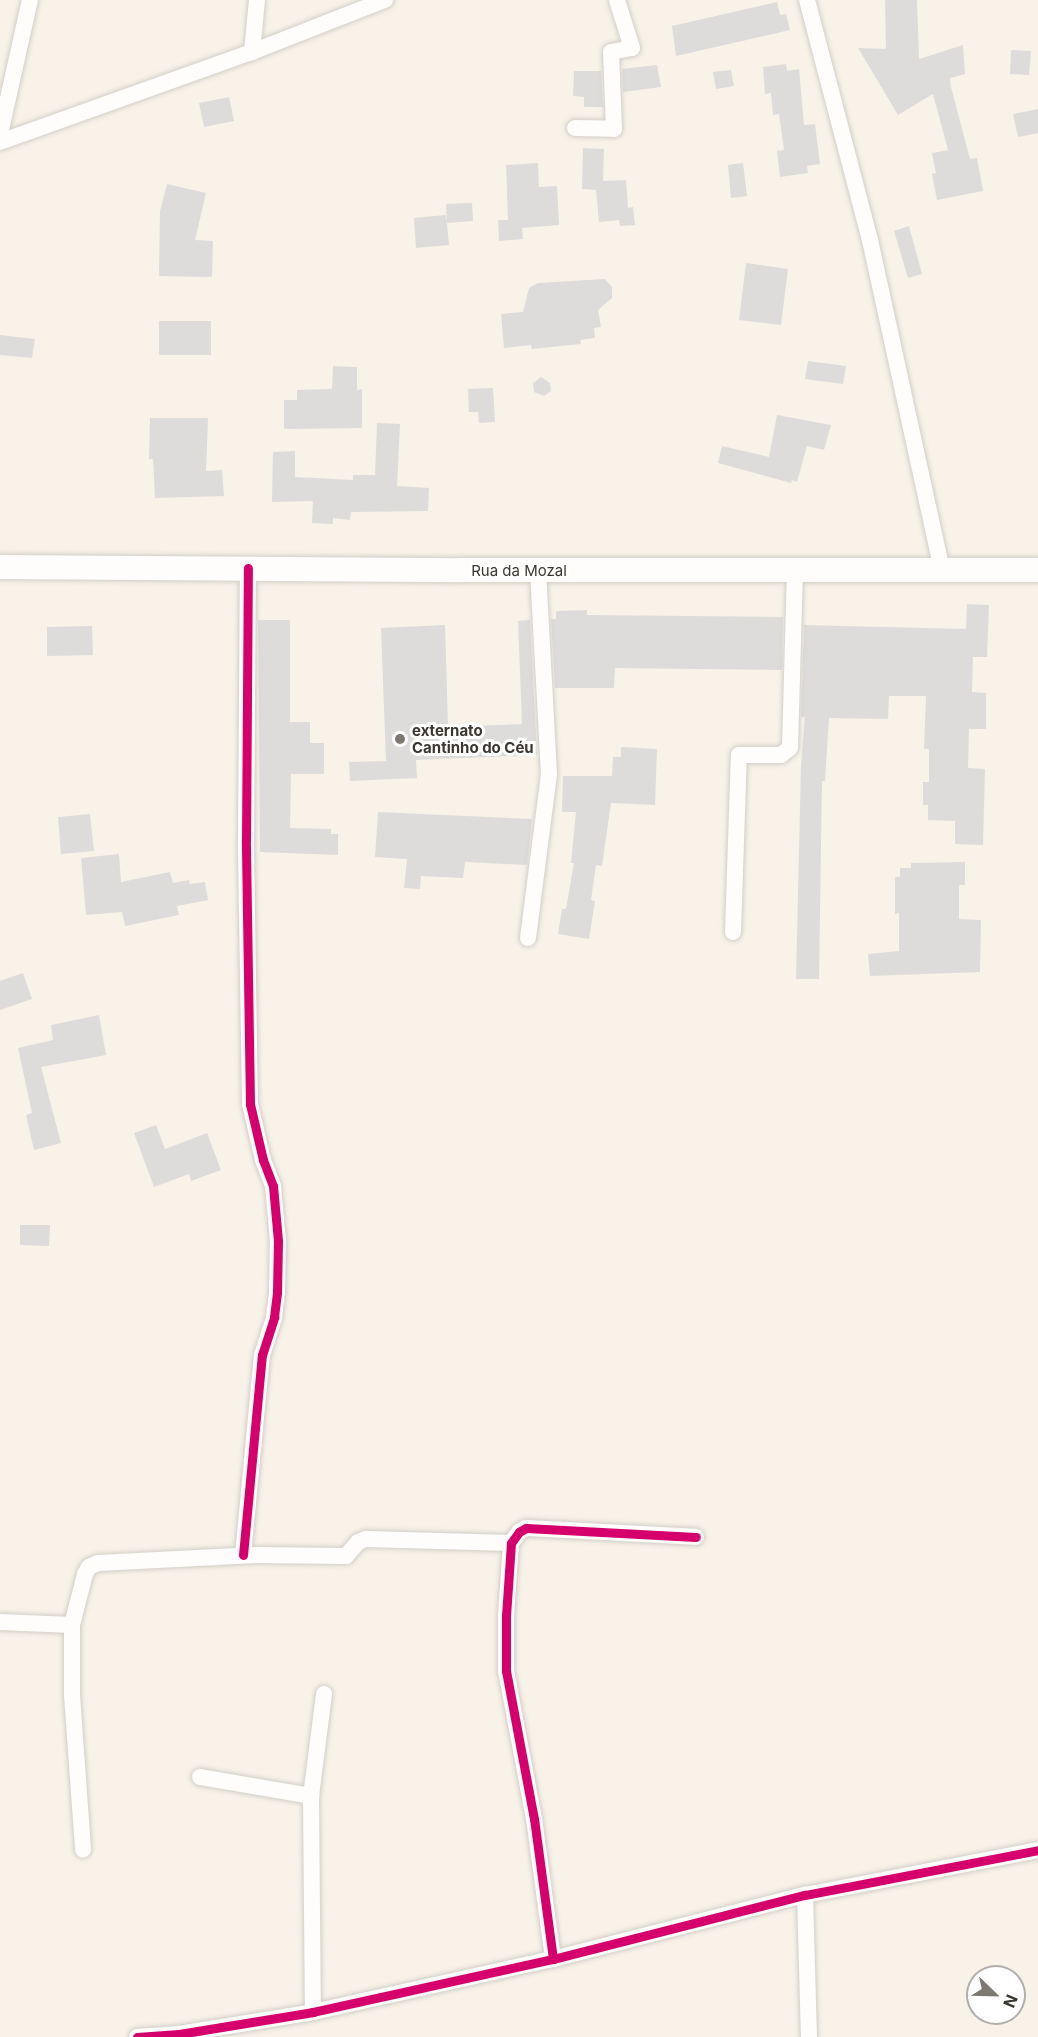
<!DOCTYPE html>
<html>
<head>
<meta charset="utf-8">
<style>
  body { margin:0 }
  #map { position:relative; width:1038px; height:2037px; overflow:hidden; background:#f8f2e9; font-family:Inter,sans-serif }
  div>[style] { position:absolute }
  .building>* { inset:0; background:#dddcdb }
  .roads { filter:drop-shadow(0 0 2px #d2cec7) drop-shadow(0 0 2px #d2cec7) }
  .minor>* { height:16px; margin:-8px; padding:0 8px; transform-origin:8px; border-radius:8px; background:#fefdfc }
  .secondary>* { height:24px; margin:-12px; padding:0 12px; transform-origin:12px; border-radius:12px; background:#fefdfc }
  .cycleway>* { height:9px; margin:-4.5px; padding:0 4.5px; transform-origin:4.5px; border-radius:4.5px; background:#d6006c }
  .dots>* { width:16px; height:16px; translate:-50% -50%; box-sizing:border-box; border:3px solid #fff; border-radius:50% }
  span { translate:-50% -50%; white-space:nowrap; text-align:center; line-height:1.15; -webkit-text-stroke:6px #fff; paint-order:stroke }
  .street-label { font-size:15px; color:#3b3730 }
  .poi-label { font-size:15px; color:#3b3730; font-weight:700 }
  .left { translate:0 -50%; text-align:left }
  .north { position:absolute; left:966px; top:1965px; width:60px; height:60px; box-sizing:border-box; background:#fff; border:2px solid #b1afac; border-radius:50%; rotate:113deg; font-size:16px; font-weight:700; line-height:24px; text-align:center; color:#3b3730 }
  .north::after { content:''; display:block; margin:auto; width:21px; height:27px; background:#7d7871; clip-path:polygon(50% 0,100% 100%,50% 72%,0 100%) }
</style>
</head>
<body>
<div id="map">
  <div class="building">
    <div style="clip-path:polygon(885px 0,917px 0,919px 59px,963px 45px,965px 74px,950px 78px,951px 87px,970px 159px,977px 158px,983px 191px,937px 200px,932px 174px,936px 173px,932px 153px,948px 150px,933px 94px,898px 115px,858px 48px,886px 49px)"></div>
    <div style="clip-path:polygon(777px 2px,780px 15px,786px 14px,790px 30px,676px 56px,672px 26px)"></div>
    <div style="clip-path:polygon(1011px 50px,1031px 51px,1029px 75px,1010px 74px)"></div>
    <div style="clip-path:polygon(786px 64px,787px 71px,799px 69px,804px 125px,815px 124px,820px 164px,807px 166px,808px 173px,780px 177px,777px 151px,784px 150px,779px 114px,773px 115px,771px 93px,765px 94px,763px 67px)"></div>
    <div style="clip-path:polygon(657px 65px,661px 87px,623px 92px,622px 69px)"></div>
    <div style="clip-path:polygon(731px 70px,734px 86px,716px 89px,713px 72px)"></div>
    <div style="clip-path:polygon(574px 71px,601px 71px,603px 107px,584px 107px,584px 97px,573px 96px)"></div>
    <div style="clip-path:polygon(229px 97px,234px 121px,204px 127px,199px 103px)"></div>
    <div style="clip-path:polygon(1038px 109px,1038px 133px,1018px 137px,1013px 114px)"></div>
    <div style="clip-path:polygon(583px 148px,604px 149px,603px 181px,626px 180px,628px 208px,633px 207px,635px 225px,620px 226px,619px 220px,599px 222px,596px 190px,582px 189px)"></div>
    <div style="clip-path:polygon(538px 163px,539px 187px,557px 186px,559px 225px,522px 228px,523px 239px,499px 241px,498px 220px,508px 220px,506px 165px)"></div>
    <div style="clip-path:polygon(743px 163px,747px 196px,731px 198px,728px 165px)"></div>
    <div style="clip-path:polygon(167px 184px,206px 193px,195px 240px,213px 241px,212px 277px,159px 276px,160px 211px)"></div>
    <div style="clip-path:polygon(472px 203px,473px 221px,447px 223px,446px 204px)"></div>
    <div style="clip-path:polygon(446px 215px,449px 245px,416px 248px,414px 218px)"></div>
    <div style="clip-path:polygon(909px 226px,922px 274px,908px 278px,894px 231px)"></div>
    <div style="clip-path:polygon(746px 263px,788px 269px,781px 325px,739px 320px)"></div>
    <div style="clip-path:polygon(605px 279px,612px 287px,612px 298px,598px 310px,601px 327px,594px 328px,595px 338px,580px 340px,581px 344px,532px 349px,531px 345px,504px 348px,501px 314px,523px 312px,529px 288px,538px 283px)"></div>
    <div style="clip-path:polygon(159px 321px,211px 321px,211px 355px,159px 355px)"></div>
    <div style="clip-path:polygon(0 335px,35px 339px,32px 358px,0 355px)"></div>
    <div style="clip-path:polygon(808px 361px,846px 366px,843px 384px,805px 379px)"></div>
    <div style="clip-path:polygon(333px 366px,357px 367px,357px 390px,362px 389px,362px 428px,284px 429px,284px 400px,297px 400px,297px 390px,332px 389px)"></div>
    <div style="clip-path:polygon(541px 377px,550px 383px,551px 391px,544px 396px,534px 392px,533px 383px)"></div>
    <div style="clip-path:polygon(493px 388px,495px 422px,479px 423px,478px 412px,469px 412px,468px 389px)"></div>
    <div style="clip-path:polygon(777px 415px,831px 425px,824px 450px,807px 446px,797px 482px,792px 480px,791px 483px,718px 463px,722px 446px,769px 457px)"></div>
    <div style="clip-path:polygon(150px 418px,208px 418px,206px 471px,222px 470px,224px 496px,155px 498px,153px 459px,149px 459px)"></div>
    <div style="clip-path:polygon(377px 423px,400px 424px,397px 486px,429px 488px,428px 511px,351px 512px,350px 520px,333px 518px,333px 524px,312px 523px,313px 501px,272px 502px,273px 452px,295px 451px,295px 477px,353px 480px,353px 475px,375px 475px)"></div>
    <div style="clip-path:polygon(967px 604px,989px 605px,987px 657px,973px 657px,972px 692px,986px 693px,986px 729px,969px 729px,968px 768px,985px 769px,983px 845px,955px 844px,955px 821px,928px 820px,928px 805px,923px 805px,923px 782px,929px 782px,929px 749px,924px 749px,926px 696px,889px 696px,888px 719px,829px 718px,825px 781px,822px 781px,819px 979px,796px 979px,801px 765px,805px 717px,801px 717px,804px 625px,966px 629px)"></div>
    <div style="clip-path:polygon(587px 610px,587px 615px,783px 617px,782px 670px,615px 668px,614px 688px,555px 688px,551px 619px,556px 619px,556px 611px)"></div>
    <div style="clip-path:polygon(258px 620px,290px 620px,290px 722px,310px 722px,310px 743px,324px 743px,324px 774px,291px 774px,290px 828px,331px 829px,331px 834px,338px 834px,338px 855px,260px 852px)"></div>
    <div style="clip-path:polygon(530px 620px,537px 755px,416px 760px,417px 778px,350px 781px,349px 762px,386px 761px,381px 628px,445px 625px,448px 727px,522px 724px,518px 621px)"></div>
    <div style="clip-path:polygon(92px 626px,93px 655px,47px 656px,47px 627px)"></div>
    <div style="clip-path:polygon(621px 747px,657px 749px,655px 805px,611px 803px,602px 866px,596px 865px,591px 900px,595px 901px,589px 939px,558px 934px,562px 909px,566px 909px,574px 863px,571px 863px,576px 812px,562px 812px,563px 776px,612px 776px,613px 757px,621px 757px)"></div>
    <div style="clip-path:polygon(378px 812px,532px 819px,527px 865px,465px 862px,463px 878px,421px 876px,420px 889px,404px 888px,407px 859px,375px 857px)"></div>
    <div style="clip-path:polygon(90px 814px,94px 851px,61px 854px,58px 817px)"></div>
    <div style="clip-path:polygon(119px 854px,121px 882px,170px 872px,173px 883px,189px 880px,190px 884px,205px 882px,208px 900px,177px 906px,179px 915px,125px 926px,122px 912px,86px 915px,81px 858px)"></div>
    <div style="clip-path:polygon(965px 862px,965px 885px,959px 885px,959px 919px,981px 920px,980px 972px,870px 976px,868px 954px,899px 951px,899px 913px,895px 914px,895px 877px,900px 877px,900px 868px,911px 868px,911px 863px)"></div>
    <div style="clip-path:polygon(23px 973px,32px 999px,0 1010px,0 981px)"></div>
    <div style="clip-path:polygon(99px 1015px,106px 1055px,41px 1067px,61px 1143px,34px 1150px,26px 1115px,32px 1113px,18px 1048px,53px 1040px,51px 1025px)"></div>
    <div style="clip-path:polygon(156px 1125px,165px 1149px,207px 1133px,221px 1170px,191px 1181px,189px 1174px,154px 1187px,134px 1133px)"></div>
    <div style="clip-path:polygon(20px 1225px,50px 1225px,49px 1246px,20px 1245px)"></div>
  </div>
  <div class="roads">
    <div class="minor">
      <div style="left:807px;top:0;width:248px;rotate:75.3deg"></div>
      <div style="left:870px;top:240px;width:337px;rotate:77.7deg"></div>
      <div style="left:252px;top:52px;width:52px;rotate:-84.5deg"></div>
      <div style="left:575px;top:128px;width:39px;rotate:1deg"></div>
      <div style="left:614px;top:129px;width:77px;rotate:-92.2deg"></div>
      <div style="left:611px;top:52px;width:21px;rotate:-11deg"></div>
      <div style="left:632px;top:48px;width:50px;rotate:-107.4deg"></div>
      <div style="left:0;top:134px;width:137px;rotate:-77.4deg"></div>
      <div style="left:0;top:142px;width:268px;rotate:-19.7deg"></div>
      <div style="left:252px;top:52px;width:143px;rotate:-21.4deg"></div>
      <div style="left:733px;top:932px;width:177px;rotate:-88.1deg"></div>
      <div style="left:739px;top:755px;width:42px"></div>
      <div style="left:781px;top:755px;width:11px;rotate:-38deg"></div>
      <div style="left:790px;top:748px;width:177px;rotate:-88.4deg"></div>
      <div style="left:528px;top:938px;width:165px;rotate:-82.7deg"></div>
      <div style="left:549px;top:774px;width:203px;rotate:-93.1deg"></div>
      <div style="left:243px;top:1555px;width:201px;rotate:-84.6deg"></div>
      <div style="left:262px;top:1355px;width:40px;rotate:-72deg"></div>
      <div style="left:274px;top:1317px;width:25px;rotate:-83deg"></div>
      <div style="left:277px;top:1292px;width:51px;rotate:-88.9deg"></div>
      <div style="left:278px;top:1241px;width:55px;rotate:-95.2deg"></div>
      <div style="left:273px;top:1186px;width:28px;rotate:-111deg"></div>
      <div style="left:263px;top:1160px;width:57px;rotate:-103.1deg"></div>
      <div style="left:250px;top:1104px;width:264px;rotate:-90.9deg"></div>
      <div style="left:246px;top:840px;width:272px;rotate:-89.6deg"></div>
      <div style="left:0;top:1622px;width:72px;rotate:2.4deg"></div>
      <div style="left:72px;top:1625px;width:70px;rotate:90deg"></div>
      <div style="left:72px;top:1695px;width:155px;rotate:85.9deg"></div>
      <div style="left:72px;top:1625px;width:53px;rotate:-75.7deg"></div>
      <div style="left:85px;top:1574px;width:8px;rotate:-60deg"></div>
      <div style="left:89px;top:1567px;width:10px;rotate:-24deg"></div>
      <div style="left:98px;top:1563px;width:158px;rotate:-2.9deg"></div>
      <div style="left:256px;top:1555px;width:90px;rotate:0.6deg"></div>
      <div style="left:346px;top:1556px;width:18px;rotate:-49deg"></div>
      <div style="left:358px;top:1542px;width:9px;rotate:-21deg"></div>
      <div style="left:366px;top:1539px;width:145px;rotate:1.6deg"></div>
      <div style="left:200px;top:1777px;width:113px;rotate:9.7deg"></div>
      <div style="left:311px;top:1796px;width:216px;rotate:89.5deg"></div>
      <div style="left:311px;top:1796px;width:103px;rotate:-82.7deg"></div>
      <div style="left:805px;top:1895px;width:142px;rotate:88.4deg"></div>
      <div style="left:553px;top:1959px;width:141px;rotate:-97.7deg"></div>
      <div style="left:534px;top:1819px;width:151px;rotate:-100.7deg"></div>
      <div style="left:506px;top:1671px;width:55px;rotate:-90deg"></div>
      <div style="left:506px;top:1616px;width:73px;rotate:-86.1deg"></div>
      <div style="left:511px;top:1543px;width:14px;rotate:-54deg"></div>
      <div style="left:519px;top:1532px;width:8px;rotate:-30deg"></div>
      <div style="left:526px;top:1528px;width:170px;rotate:3deg"></div>
      <div style="left:137px;top:2037px;width:42px;rotate:-4.1deg"></div>
      <div style="left:179px;top:2034px;width:136px;rotate:-9.3deg"></div>
      <div style="left:313px;top:2012px;width:246px;rotate:-12.5deg"></div>
      <div style="left:553px;top:1959px;width:260px;rotate:-14.3deg"></div>
      <div style="left:805px;top:1895px;width:237px;rotate:-10.9deg"></div>
    </div>
    <div class="secondary">
      <div style="left:0;top:567px;width:461px;rotate:0.4deg"></div>
      <div style="left:461px;top:570px;width:577px"></div>
    </div>
  </div>
  <div class="cycleway">
    <div style="left:243px;top:1555px;width:201px;rotate:-84.6deg"></div>
    <div style="left:262px;top:1355px;width:40px;rotate:-72deg"></div>
    <div style="left:274px;top:1317px;width:25px;rotate:-83deg"></div>
    <div style="left:277px;top:1292px;width:51px;rotate:-88.9deg"></div>
    <div style="left:278px;top:1241px;width:55px;rotate:-95.2deg"></div>
    <div style="left:273px;top:1186px;width:28px;rotate:-111deg"></div>
    <div style="left:263px;top:1160px;width:57px;rotate:-103.1deg"></div>
    <div style="left:250px;top:1104px;width:264px;rotate:-90.9deg"></div>
    <div style="left:246px;top:840px;width:272px;rotate:-89.6deg"></div>
    <div style="left:553px;top:1959px;width:141px;rotate:-97.7deg"></div>
    <div style="left:534px;top:1819px;width:151px;rotate:-100.7deg"></div>
    <div style="left:506px;top:1671px;width:55px;rotate:-90deg"></div>
    <div style="left:506px;top:1616px;width:73px;rotate:-86.1deg"></div>
    <div style="left:511px;top:1543px;width:14px;rotate:-54deg"></div>
    <div style="left:519px;top:1532px;width:8px;rotate:-30deg"></div>
    <div style="left:526px;top:1528px;width:170px;rotate:3deg"></div>
    <div style="left:137px;top:2037px;width:42px;rotate:-4.1deg"></div>
    <div style="left:179px;top:2034px;width:136px;rotate:-9.3deg"></div>
    <div style="left:313px;top:2012px;width:246px;rotate:-12.5deg"></div>
    <div style="left:553px;top:1959px;width:260px;rotate:-14.3deg"></div>
    <div style="left:805px;top:1895px;width:237px;rotate:-10.9deg"></div>
  </div>
  <div class="dots">
    <div style="left:400px;top:739px;background:#7d7871"></div>
  </div>
  <div class="street-label">
    <span style="left:519px;top:571px">Rua da Mozal</span>
  </div>
  <div class="poi-label">
    <span class="left" style="left:412px;top:739px">externato<br>Cantinho do Céu</span>
  </div>
  <div class="north">N</div>
</div>
</body>
</html>
